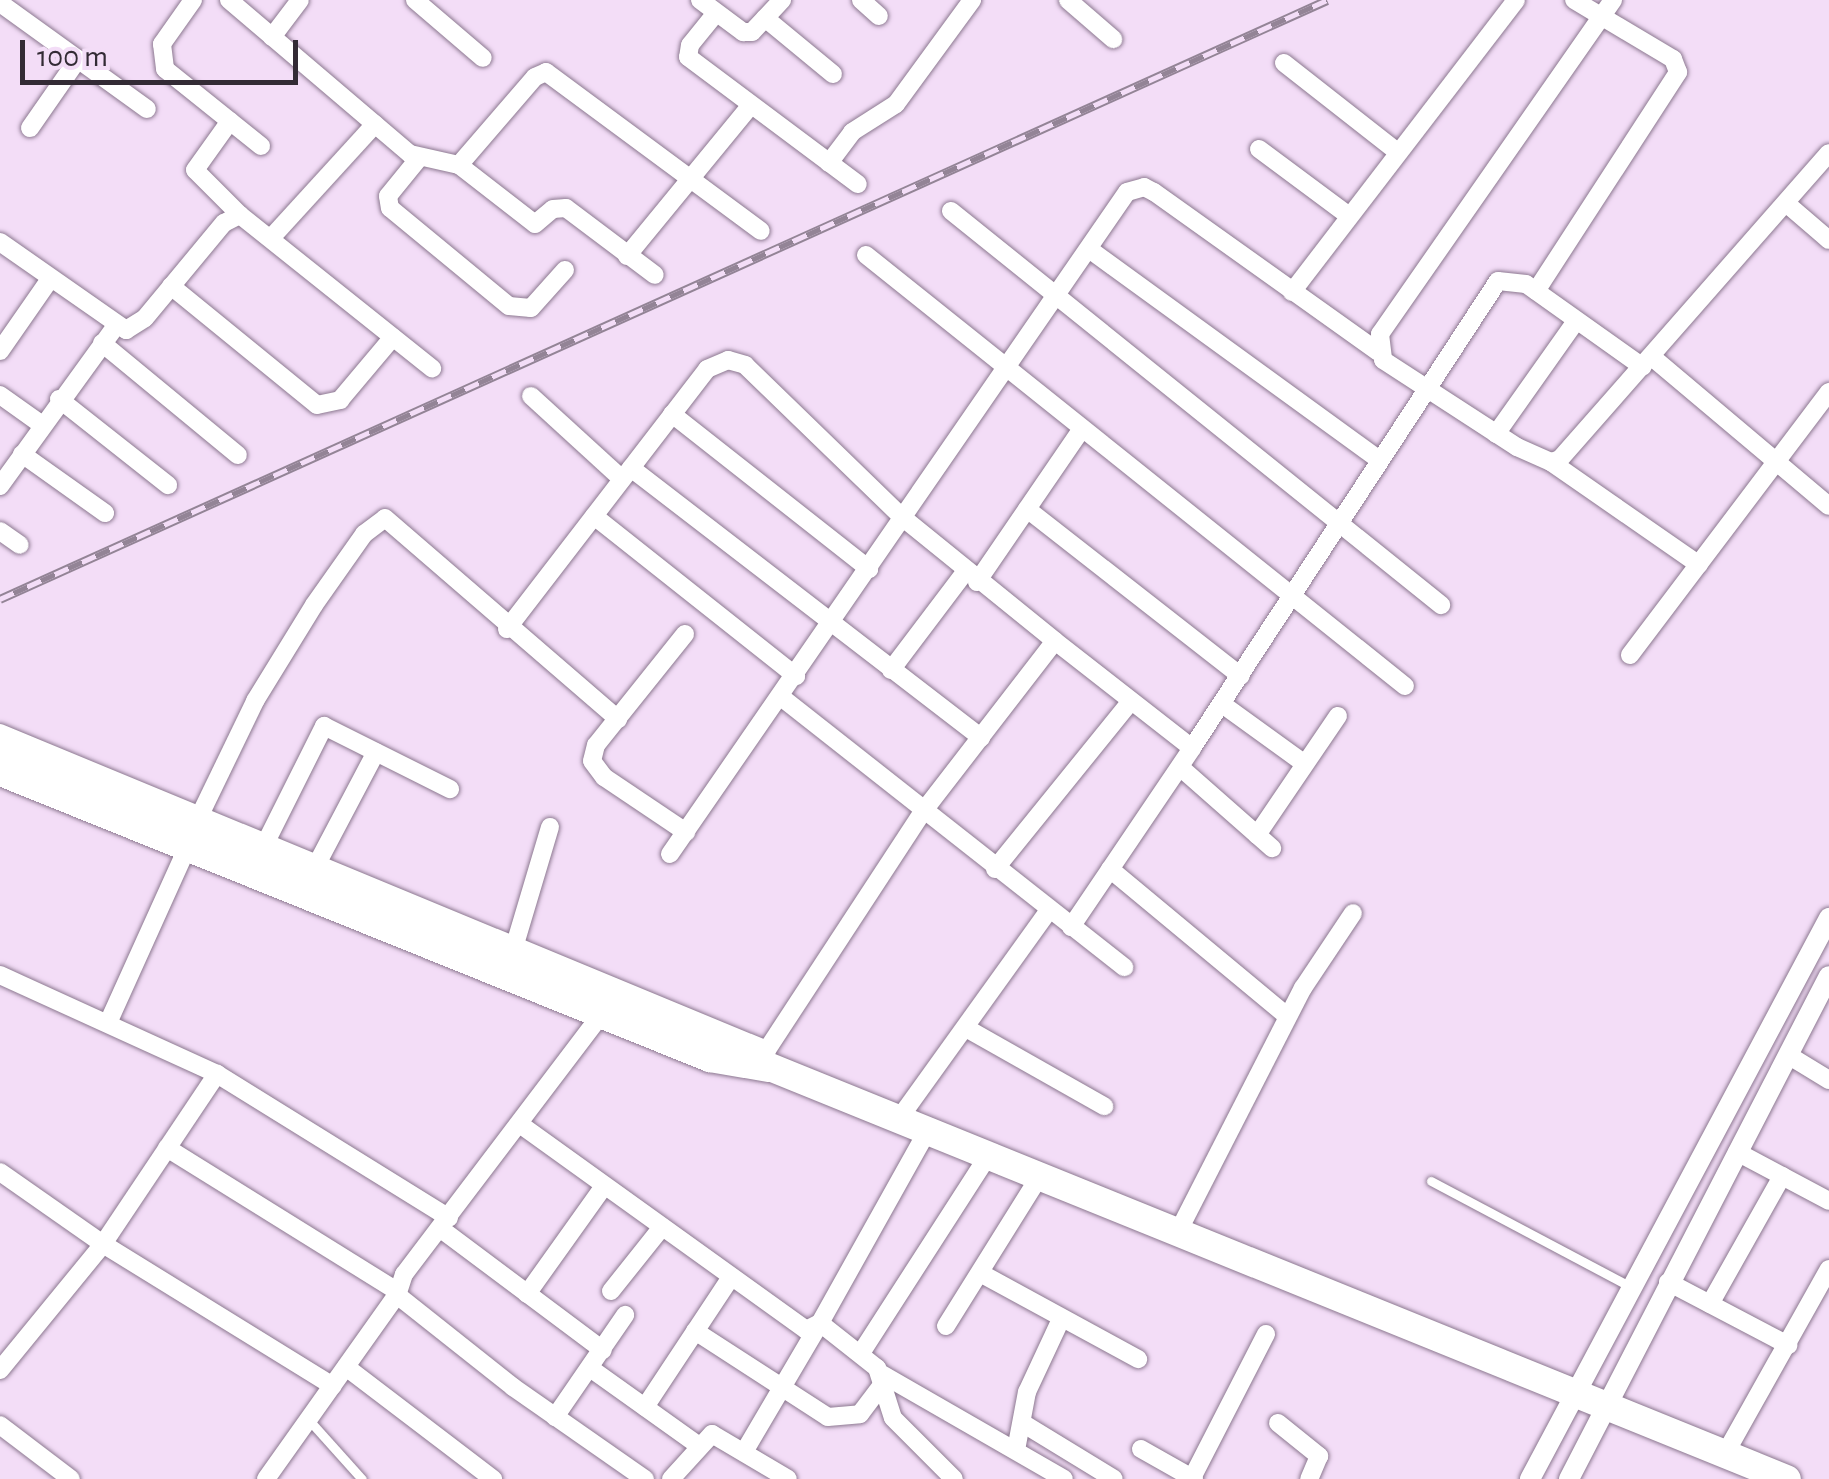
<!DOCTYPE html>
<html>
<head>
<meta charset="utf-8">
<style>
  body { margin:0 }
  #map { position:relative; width:1829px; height:1479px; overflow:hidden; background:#f3ddf7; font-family:"Alegreya Sans",sans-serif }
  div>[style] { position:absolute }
  .roads { filter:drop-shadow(0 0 2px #8c7890) drop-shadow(0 0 2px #8c7890) }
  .service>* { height:9px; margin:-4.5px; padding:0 4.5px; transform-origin:4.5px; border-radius:4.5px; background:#fff }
  .minor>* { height:18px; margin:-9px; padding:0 9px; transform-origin:9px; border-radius:9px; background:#fff }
  .tertiary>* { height:20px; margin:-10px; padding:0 10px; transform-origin:10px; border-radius:10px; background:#fff }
  .secondary>* { height:22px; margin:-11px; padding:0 11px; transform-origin:11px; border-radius:11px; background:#fff }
  .primary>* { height:28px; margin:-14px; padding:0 14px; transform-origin:14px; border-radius:14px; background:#fff }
  .rail>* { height:9px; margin-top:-4.5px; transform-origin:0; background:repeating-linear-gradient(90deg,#f3ddf7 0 15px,#938496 0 30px); box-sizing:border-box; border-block:2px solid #938496 }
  span { translate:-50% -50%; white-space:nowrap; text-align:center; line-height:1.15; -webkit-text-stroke:10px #f3ddf7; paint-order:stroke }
  .scale { position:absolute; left:20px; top:40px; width:278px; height:45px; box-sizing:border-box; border:5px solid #332b35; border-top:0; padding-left:12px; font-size:30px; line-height:35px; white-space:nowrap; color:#332b35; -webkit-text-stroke:8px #f3ddf7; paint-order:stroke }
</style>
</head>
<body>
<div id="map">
  <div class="roads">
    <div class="service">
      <div style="left:1431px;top:1181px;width:224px;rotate:27.9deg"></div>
      <div style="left:309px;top:1420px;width:79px;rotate:48.1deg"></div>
    </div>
    <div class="minor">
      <div style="left:193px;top:0;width:54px;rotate:125.2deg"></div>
      <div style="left:162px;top:44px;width:25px;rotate:83deg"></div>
      <div style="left:165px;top:69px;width:123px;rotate:38.7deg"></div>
      <div style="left:229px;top:0;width:238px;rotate:40.4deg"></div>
      <div style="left:410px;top:154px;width:50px;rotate:12.7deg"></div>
      <div style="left:459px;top:165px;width:96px;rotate:37.8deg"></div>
      <div style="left:535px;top:224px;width:23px;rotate:-40deg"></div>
      <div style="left:553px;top:209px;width:13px;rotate:-4deg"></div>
      <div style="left:566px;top:208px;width:111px;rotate:37deg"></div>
      <div style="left:415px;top:0;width:89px;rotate:40.5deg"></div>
      <div style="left:700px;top:0;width:54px;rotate:36.7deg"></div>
      <div style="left:743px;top:32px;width:9px"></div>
      <div style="left:752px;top:32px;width:44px;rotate:-46.8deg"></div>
      <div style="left:861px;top:0;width:24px;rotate:42deg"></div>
      <div style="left:1068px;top:0;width:60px;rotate:40.9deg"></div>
      <div style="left:1613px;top:0;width:407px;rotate:124.9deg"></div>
      <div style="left:1380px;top:334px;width:26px;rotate:83deg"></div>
      <div style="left:1383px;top:360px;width:160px;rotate:33deg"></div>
      <div style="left:1517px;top:447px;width:37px;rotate:24deg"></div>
      <div style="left:1551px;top:462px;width:9px;rotate:-18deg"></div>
      <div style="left:1560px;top:459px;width:407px;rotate:-48.7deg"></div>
      <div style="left:0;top:3px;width:181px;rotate:35.8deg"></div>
      <div style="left:716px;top:13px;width:41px;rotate:129.1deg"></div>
      <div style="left:690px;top:45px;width:12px;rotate:99deg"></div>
      <div style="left:688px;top:57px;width:212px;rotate:36.8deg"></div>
      <div style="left:765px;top:18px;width:88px;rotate:39.5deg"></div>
      <div style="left:272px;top:37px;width:46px;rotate:-52.9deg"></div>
      <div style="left:1284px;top:63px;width:141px;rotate:38.1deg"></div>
      <div style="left:230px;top:121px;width:60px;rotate:125.5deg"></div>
      <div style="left:195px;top:170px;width:64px;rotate:45deg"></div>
      <div style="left:30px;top:128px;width:84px;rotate:-55.2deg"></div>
      <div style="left:1259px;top:149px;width:111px;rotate:36.6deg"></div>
      <div style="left:419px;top:158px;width:49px;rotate:129.2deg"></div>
      <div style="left:388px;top:196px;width:12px;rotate:81deg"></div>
      <div style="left:390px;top:208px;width:154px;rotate:39.5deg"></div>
      <div style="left:509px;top:306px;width:22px;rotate:5deg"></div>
      <div style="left:531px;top:308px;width:51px;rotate:-48.2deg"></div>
      <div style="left:829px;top:163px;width:39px;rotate:-53deg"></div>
      <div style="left:852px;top:132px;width:52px;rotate:-32.5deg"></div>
      <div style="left:896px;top:104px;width:129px;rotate:-53.8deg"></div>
      <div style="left:459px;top:165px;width:116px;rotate:-49.2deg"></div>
      <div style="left:535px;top:77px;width:12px;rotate:-24deg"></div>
      <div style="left:546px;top:72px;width:267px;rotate:36.5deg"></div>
      <div style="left:1787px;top:204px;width:55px;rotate:40.6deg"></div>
      <div style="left:951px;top:211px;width:629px;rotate:38.8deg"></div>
      <div style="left:271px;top:238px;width:154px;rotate:-47.6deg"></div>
      <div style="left:0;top:242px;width:154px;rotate:34.9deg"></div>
      <div style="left:126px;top:330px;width:22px;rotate:-32deg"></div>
      <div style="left:145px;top:318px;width:124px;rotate:-50.3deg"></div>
      <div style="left:224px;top:223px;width:18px;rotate:-27deg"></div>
      <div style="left:240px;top:215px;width:246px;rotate:38.6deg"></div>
      <div style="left:1089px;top:249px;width:359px;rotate:36deg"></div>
      <div style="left:866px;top:255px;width:690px;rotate:38.65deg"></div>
      <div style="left:627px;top:256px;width:195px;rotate:-50.6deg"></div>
      <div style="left:171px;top:286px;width:188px;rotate:39.2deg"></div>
      <div style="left:317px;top:405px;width:24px;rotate:-12deg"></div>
      <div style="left:340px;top:400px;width:82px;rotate:-49.9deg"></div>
      <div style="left:1536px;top:291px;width:261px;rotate:-57deg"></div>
      <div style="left:1678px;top:72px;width:14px;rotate:-111deg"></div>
      <div style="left:1673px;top:59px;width:115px;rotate:-149.2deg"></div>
      <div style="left:1292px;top:292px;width:368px;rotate:-52.5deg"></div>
      <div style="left:102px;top:343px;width:176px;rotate:39.5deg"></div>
      <div style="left:0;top:351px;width:88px;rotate:-55.2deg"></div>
      <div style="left:1652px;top:357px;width:231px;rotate:40.1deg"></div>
      <div style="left:0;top:395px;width:52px;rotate:35.5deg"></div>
      <div style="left:531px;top:396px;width:123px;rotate:42.4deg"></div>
      <div style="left:59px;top:399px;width:139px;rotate:38.3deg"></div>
      <div style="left:672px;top:414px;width:251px;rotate:38.2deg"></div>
      <div style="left:1496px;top:434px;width:138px;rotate:-54.7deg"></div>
      <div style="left:22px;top:454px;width:102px;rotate:35.4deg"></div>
      <div style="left:1551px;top:462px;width:180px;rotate:34.8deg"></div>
      <div style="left:631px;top:468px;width:442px;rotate:37.6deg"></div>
      <div style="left:0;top:486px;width:198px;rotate:-54.1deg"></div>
      <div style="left:1027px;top:509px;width:271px;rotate:38deg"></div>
      <div style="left:594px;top:516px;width:258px;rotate:38.4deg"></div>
      <div style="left:0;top:531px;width:24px;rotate:35deg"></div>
      <div style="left:977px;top:582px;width:184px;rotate:-55.6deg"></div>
      <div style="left:507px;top:629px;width:328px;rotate:-52.4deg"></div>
      <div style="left:707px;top:369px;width:23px;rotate:-23deg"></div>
      <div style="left:728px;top:360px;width:18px;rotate:16deg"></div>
      <div style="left:745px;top:365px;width:219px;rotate:44.1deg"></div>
      <div style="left:902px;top:517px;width:197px;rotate:39deg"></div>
      <div style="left:685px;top:634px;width:142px;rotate:128.7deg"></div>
      <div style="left:596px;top:745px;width:16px;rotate:104deg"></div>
      <div style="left:592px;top:761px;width:20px;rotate:53deg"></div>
      <div style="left:604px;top:777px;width:99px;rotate:33.9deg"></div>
      <div style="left:1630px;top:655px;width:330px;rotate:-52.9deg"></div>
      <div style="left:891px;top:670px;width:123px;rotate:-52.9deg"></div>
      <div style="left:781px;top:697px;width:437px;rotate:38.2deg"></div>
      <div style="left:1222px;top:704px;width:102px;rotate:35.9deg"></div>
      <div style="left:0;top:733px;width:830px;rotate:22.46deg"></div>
      <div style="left:1180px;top:767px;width:123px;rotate:41.4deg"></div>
      <div style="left:200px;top:815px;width:127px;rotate:-64.2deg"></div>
      <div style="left:255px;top:701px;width:113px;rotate:-58.4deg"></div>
      <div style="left:314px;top:605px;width:87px;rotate:-54.8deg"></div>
      <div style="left:364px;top:534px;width:26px;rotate:-37deg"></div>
      <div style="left:385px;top:518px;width:308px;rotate:40.8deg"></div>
      <div style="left:1257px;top:835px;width:144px;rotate:-55.8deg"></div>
      <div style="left:266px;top:842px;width:130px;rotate:-63.4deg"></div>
      <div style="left:324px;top:726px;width:141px;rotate:26.6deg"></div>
      <div style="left:670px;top:854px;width:804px;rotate:-55.38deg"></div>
      <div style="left:1127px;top:192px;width:18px;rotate:-16deg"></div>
      <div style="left:1144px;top:187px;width:11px;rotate:27deg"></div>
      <div style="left:1154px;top:192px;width:275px;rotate:35.5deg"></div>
      <div style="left:318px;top:862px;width:124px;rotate:-62.2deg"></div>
      <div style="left:995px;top:869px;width:215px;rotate:-51deg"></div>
      <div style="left:1110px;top:869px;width:231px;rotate:39.7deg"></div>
      <div style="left:1071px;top:927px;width:216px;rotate:-55.9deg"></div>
      <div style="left:516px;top:941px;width:119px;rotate:-73.4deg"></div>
      <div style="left:0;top:975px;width:239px;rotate:24.5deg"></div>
      <div style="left:217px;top:1074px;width:273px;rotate:31.8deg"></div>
      <div style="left:600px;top:1016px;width:324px;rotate:127.2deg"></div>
      <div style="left:404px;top:1274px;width:22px;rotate:108deg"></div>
      <div style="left:397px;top:1295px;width:148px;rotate:38.4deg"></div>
      <div style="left:513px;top:1387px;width:161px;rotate:34.9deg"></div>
      <div style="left:108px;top:1023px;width:190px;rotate:-65.7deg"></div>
      <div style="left:966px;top:1028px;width:159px;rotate:29.5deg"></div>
      <div style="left:1788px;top:1055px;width:48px;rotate:31.4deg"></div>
      <div style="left:759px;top:1062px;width:298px;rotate:-56.8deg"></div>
      <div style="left:922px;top:813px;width:217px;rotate:-52.3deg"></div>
      <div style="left:1055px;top:641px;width:174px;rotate:38deg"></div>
      <div style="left:1192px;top:748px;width:558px;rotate:-56.77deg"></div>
      <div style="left:1498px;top:281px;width:28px;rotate:6deg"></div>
      <div style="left:1526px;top:284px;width:143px;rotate:35.4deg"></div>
      <div style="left:901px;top:1116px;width:254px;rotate:-54.3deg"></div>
      <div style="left:521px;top:1125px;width:351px;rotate:35.7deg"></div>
      <div style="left:806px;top:1330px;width:16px;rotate:-27deg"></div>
      <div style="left:929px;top:1128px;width:223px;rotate:119.2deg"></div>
      <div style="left:820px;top:1323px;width:73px;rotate:38.3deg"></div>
      <div style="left:877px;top:1368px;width:52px;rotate:72.3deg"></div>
      <div style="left:893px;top:1418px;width:86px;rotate:45deg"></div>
      <div style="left:167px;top:1148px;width:271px;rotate:31.9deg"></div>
      <div style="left:1737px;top:1152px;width:104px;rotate:28deg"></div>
      <div style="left:0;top:1172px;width:126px;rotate:35deg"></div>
      <div style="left:103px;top:1244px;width:270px;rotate:31.7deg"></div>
      <div style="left:441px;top:1229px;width:202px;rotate:36.8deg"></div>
      <div style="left:1179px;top:1230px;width:272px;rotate:-62.9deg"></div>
      <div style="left:1303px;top:988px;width:90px;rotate:-56.3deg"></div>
      <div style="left:982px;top:1274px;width:178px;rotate:28.6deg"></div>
      <div style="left:1668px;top:1282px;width:136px;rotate:27.7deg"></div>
      <div style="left:611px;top:1291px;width:82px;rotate:-51.4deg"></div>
      <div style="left:527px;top:1294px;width:133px;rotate:-54.5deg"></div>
      <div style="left:1710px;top:1304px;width:147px;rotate:-60.6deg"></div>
      <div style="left:946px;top:1326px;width:179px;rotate:-58deg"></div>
      <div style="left:695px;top:1331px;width:158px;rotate:32.9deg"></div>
      <div style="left:828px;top:1417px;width:32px;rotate:-5deg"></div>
      <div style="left:860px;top:1414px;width:39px;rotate:-53deg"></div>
      <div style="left:861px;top:1353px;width:238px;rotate:-57.2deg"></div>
      <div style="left:346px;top:1367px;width:185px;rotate:37.3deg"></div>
      <div style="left:590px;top:1368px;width:133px;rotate:35.5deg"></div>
      <div style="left:0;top:1370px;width:163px;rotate:-50.7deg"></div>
      <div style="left:103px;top:1244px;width:205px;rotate:-56.2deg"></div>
      <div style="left:880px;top:1373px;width:212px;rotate:29.9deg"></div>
      <div style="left:645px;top:1407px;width:156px;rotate:-56.5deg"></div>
      <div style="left:555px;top:1417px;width:124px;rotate:-55.5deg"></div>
      <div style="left:1278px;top:1423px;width:53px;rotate:38.8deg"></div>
      <div style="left:1319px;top:1456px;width:25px;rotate:113deg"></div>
      <div style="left:1024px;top:1424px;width:105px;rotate:31.4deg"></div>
      <div style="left:0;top:1425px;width:89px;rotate:37.3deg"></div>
      <div style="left:1141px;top:1449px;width:61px;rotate:29.5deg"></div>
      <div style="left:1016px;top:1450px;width:59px;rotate:-79.3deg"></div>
      <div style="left:1027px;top:1392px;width:81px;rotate:-65deg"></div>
      <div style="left:744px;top:1452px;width:142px;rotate:-59.5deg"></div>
      <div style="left:1725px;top:1454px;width:212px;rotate:-60.7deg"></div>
      <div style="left:1192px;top:1478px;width:162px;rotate:-62.8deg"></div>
      <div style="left:266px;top:1479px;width:226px;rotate:-54.6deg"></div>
      <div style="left:671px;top:1479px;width:61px;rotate:-47.7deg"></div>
      <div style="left:712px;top:1434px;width:88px;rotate:30.6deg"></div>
    </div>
    <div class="tertiary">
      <div style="left:1530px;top:1479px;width:636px;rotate:-61.94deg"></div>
      <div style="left:1569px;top:1479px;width:566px;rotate:-62.67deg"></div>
    </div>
    <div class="secondary">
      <div style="left:0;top:775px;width:765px;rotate:21.97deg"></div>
      <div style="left:709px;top:1061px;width:61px;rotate:9.5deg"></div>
    </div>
    <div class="primary">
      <div style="left:0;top:755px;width:1928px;rotate:22.06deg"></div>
    </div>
  </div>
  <div class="rail">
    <div style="left:0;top:599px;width:1456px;rotate:-24.29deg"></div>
  </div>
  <div class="scale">100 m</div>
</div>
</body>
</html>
